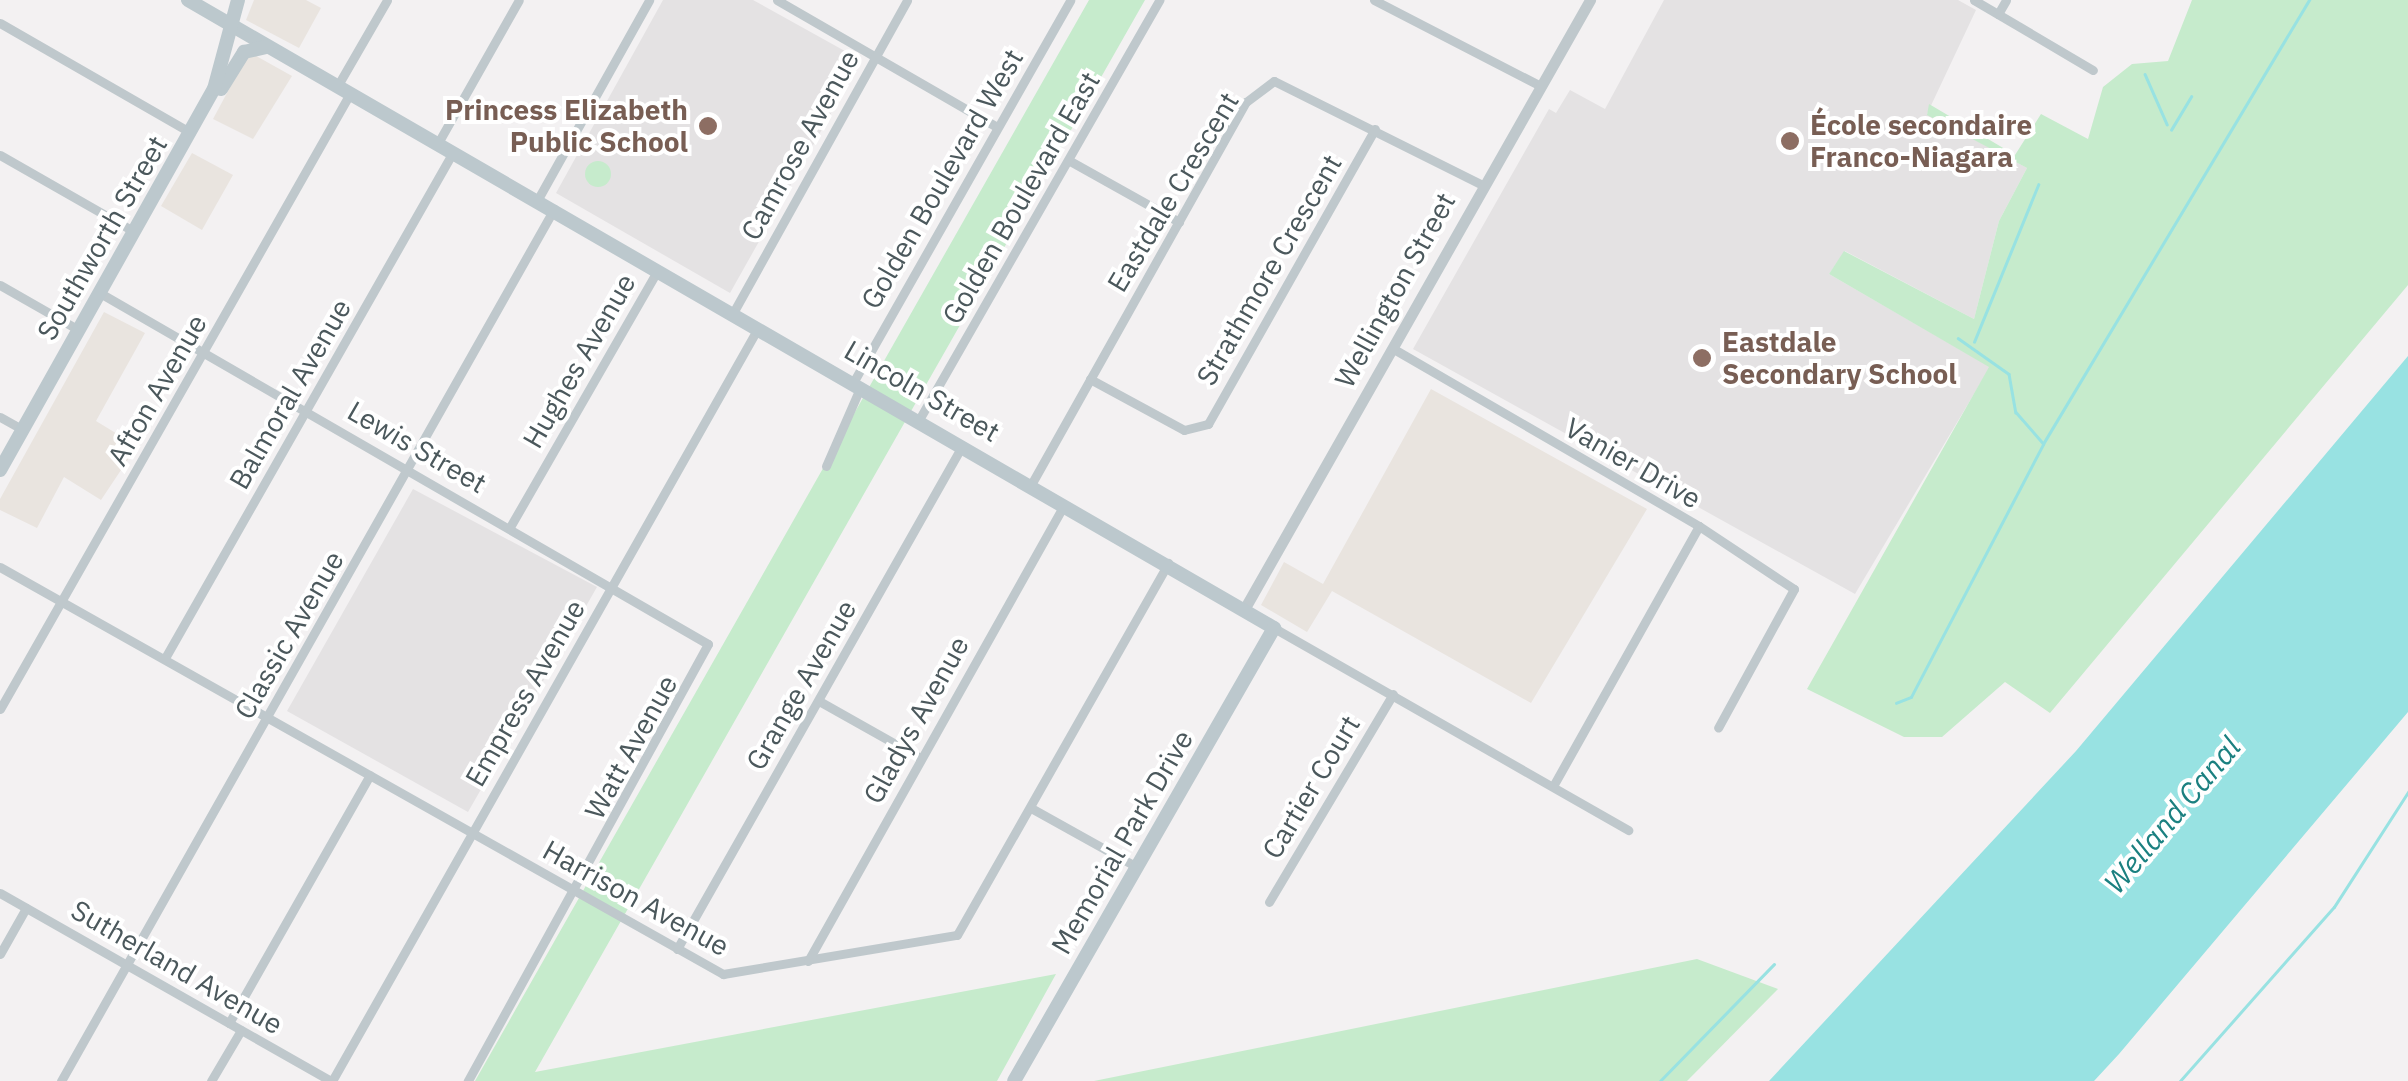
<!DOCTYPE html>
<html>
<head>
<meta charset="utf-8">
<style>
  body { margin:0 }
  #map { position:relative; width:2408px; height:1081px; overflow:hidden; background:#f3f1f2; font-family:"IBM Plex Sans",sans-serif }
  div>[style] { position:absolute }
  .commercial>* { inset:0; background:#e9e4df }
  .education>* { inset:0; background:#e4e2e3 }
  .green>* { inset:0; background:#c6ebcc }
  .round { border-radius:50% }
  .water>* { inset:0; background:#98e2e2 }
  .stream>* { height:2.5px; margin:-1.25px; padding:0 1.25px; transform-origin:1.25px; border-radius:1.25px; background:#98e2e2 }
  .minor>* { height:9px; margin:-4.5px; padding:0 4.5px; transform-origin:4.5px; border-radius:4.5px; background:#bfc8cc }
  .tertiary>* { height:11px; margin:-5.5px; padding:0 5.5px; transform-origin:5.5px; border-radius:5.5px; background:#bfc8cc }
  .secondary>* { height:14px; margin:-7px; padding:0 7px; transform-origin:7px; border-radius:7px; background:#bcc8cd }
  .dots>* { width:28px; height:28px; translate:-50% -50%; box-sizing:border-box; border:5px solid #fff; border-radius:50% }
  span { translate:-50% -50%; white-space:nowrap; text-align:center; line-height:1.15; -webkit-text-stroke:8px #fff; paint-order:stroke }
  .education-label { font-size:28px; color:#785e54; font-weight:700 }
  .right { translate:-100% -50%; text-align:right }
  .left { translate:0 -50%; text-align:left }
  .street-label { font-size:28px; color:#4b585c }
  .water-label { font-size:30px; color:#1b8080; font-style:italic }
</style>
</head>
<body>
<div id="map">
  <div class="commercial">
    <div style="clip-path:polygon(254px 0,306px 0,321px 8px,299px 48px,246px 20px)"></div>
    <div style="clip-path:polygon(249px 52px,292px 76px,253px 139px,213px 119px)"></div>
    <div style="clip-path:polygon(192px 153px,233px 175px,202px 230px,161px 206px)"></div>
    <div style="clip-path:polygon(104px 312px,145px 333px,96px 421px,137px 446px,101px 500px,64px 477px,37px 528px,0 510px,0 499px)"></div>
    <div style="clip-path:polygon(1431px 389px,1647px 509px,1531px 703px,1332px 591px,1307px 632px,1261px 605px,1284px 562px,1323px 584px)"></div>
  </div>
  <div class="education">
    <div style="clip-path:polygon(663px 0,753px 0,861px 60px,730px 293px,556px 193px)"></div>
    <div style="clip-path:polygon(1664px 0,1958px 0,1976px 10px,1927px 114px,2027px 168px,1999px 221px,1974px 319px,1845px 251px,1829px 274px,1990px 367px,1855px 594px,1413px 349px,1549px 109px,1556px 113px,1570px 90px,1605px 109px)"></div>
    <div style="clip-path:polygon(413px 489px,597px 587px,468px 812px,287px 711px)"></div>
  </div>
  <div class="green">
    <div style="clip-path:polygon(1089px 0,1145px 0,535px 1072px,1056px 974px,997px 1081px,475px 1081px)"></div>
    <div style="clip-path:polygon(2192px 0,2408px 0,2408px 285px,2050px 713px,2005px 682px,1942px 737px,1904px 737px,1807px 689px,1989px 367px,1829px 274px,1844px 251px,1974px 319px,1999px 221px,2027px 168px,1927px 115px,1929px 104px,2015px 155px,2041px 114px,2088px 139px,2103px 87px,2132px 64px,2168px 61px)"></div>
    <div class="round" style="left:585px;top:161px;width:26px;height:26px"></div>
    <div style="clip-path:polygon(1697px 959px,1778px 989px,1687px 1081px,1094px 1081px)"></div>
  </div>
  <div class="water">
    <div style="clip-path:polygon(2408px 356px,2408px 712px,2119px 1054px,2094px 1081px,1769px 1081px,2076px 751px)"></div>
  </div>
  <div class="stream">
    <div style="left:2145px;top:74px;width:55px;rotate:66.3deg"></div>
    <div style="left:2171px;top:130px;width:39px;rotate:-59deg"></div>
    <div style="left:1958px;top:338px;width:62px;rotate:35.2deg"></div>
    <div style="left:2009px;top:374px;width:39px;rotate:80deg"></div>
    <div style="left:2016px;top:412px;width:40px;rotate:49deg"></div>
    <div style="left:1974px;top:342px;width:170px;rotate:-67.8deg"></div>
    <div style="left:1896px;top:703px;width:16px;rotate:-22deg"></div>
    <div style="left:1911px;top:697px;width:285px;rotate:-62.4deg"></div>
    <div style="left:2043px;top:444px;width:518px;rotate:-59.07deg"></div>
    <div style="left:1660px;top:1081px;width:163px;rotate:-45.7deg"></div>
    <div style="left:2180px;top:1081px;width:232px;rotate:-48.5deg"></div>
    <div style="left:2334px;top:907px;width:137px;rotate:-57.2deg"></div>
  </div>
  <div class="minor">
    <div style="left:777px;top:0;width:254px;rotate:30deg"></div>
    <div style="left:1374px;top:0;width:186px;rotate:27.3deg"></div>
    <div style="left:1974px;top:0;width:138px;rotate:30.5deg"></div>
    <div style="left:1998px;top:14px;width:16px;rotate:-60deg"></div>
    <div style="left:0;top:23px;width:220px;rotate:29.9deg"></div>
    <div style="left:338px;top:85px;width:98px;rotate:-60deg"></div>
    <div style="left:438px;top:143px;width:164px;rotate:-60.5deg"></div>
    <div style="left:0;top:155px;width:155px;rotate:29.7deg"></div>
    <div style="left:1070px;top:161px;width:125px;rotate:29.2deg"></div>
    <div style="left:538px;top:199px;width:228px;rotate:-60.8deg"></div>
    <div style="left:0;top:285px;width:91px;rotate:29.7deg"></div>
    <div style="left:100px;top:293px;width:702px;rotate:30deg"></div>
    <div style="left:708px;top:644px;width:499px;rotate:118.8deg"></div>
    <div style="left:733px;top:313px;width:358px;rotate:-60.9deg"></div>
    <div style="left:1392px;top:348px;width:355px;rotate:30.1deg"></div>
    <div style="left:1699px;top:526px;width:298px;rotate:119.3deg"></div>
    <div style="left:1090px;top:379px;width:107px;rotate:28.5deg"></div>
    <div style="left:1184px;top:430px;width:25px;rotate:-14deg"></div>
    <div style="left:1208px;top:424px;width:339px;rotate:-60.5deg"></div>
    <div style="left:854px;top:381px;width:438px;rotate:-60.4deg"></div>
    <div style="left:0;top:417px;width:26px;rotate:29deg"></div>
    <div style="left:920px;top:418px;width:482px;rotate:-60.2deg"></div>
    <div style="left:826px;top:466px;width:87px;rotate:-66.4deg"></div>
    <div style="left:1032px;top:483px;width:437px;rotate:-60.7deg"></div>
    <div style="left:1246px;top:102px;width:35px;rotate:-37deg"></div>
    <div style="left:1274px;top:81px;width:233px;rotate:26.5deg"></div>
    <div style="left:1699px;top:526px;width:114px;rotate:33.6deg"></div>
    <div style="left:1794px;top:589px;width:158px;rotate:118.7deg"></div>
    <div style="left:510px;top:527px;width:295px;rotate:-60.1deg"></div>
    <div style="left:0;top:567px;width:830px;rotate:29.38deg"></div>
    <div style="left:723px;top:974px;width:237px;rotate:-9.5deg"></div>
    <div style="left:957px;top:935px;width:428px;rotate:-60.4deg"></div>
    <div style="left:1274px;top:628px;width:408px;rotate:29.7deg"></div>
    <div style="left:165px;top:658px;width:582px;rotate:-60.35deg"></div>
    <div style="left:819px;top:701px;width:116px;rotate:29.4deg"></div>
    <div style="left:0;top:709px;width:710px;rotate:-60.37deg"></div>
    <div style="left:1031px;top:808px;width:121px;rotate:29.1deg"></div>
    <div style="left:0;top:893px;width:381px;rotate:29.6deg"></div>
    <div style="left:1269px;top:902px;width:242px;rotate:-59.2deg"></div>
    <div style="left:677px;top:949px;width:578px;rotate:-60.46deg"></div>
    <div style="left:0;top:954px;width:53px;rotate:-60.5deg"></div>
    <div style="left:808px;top:961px;width:523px;rotate:-60.69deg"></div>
    <div style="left:229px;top:1023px;width:285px;rotate:-60.4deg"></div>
    <div style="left:61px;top:1081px;width:1002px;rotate:-60.52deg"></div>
    <div style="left:211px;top:1081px;width:59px;rotate:-59.5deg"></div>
    <div style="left:332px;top:1081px;width:865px;rotate:-60.5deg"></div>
  </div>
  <div class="tertiary">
    <div style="left:1246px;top:606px;width:697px;rotate:-60.42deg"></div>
  </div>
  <div class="secondary">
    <div style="left:188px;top:0;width:1255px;rotate:30.04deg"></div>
    <div style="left:1274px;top:628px;width:522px;rotate:119.85deg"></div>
    <div style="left:221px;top:89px;width:44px;rotate:-58.1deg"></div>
    <div style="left:244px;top:52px;width:23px;rotate:-13deg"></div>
    <div style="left:0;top:470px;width:437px;rotate:-60.7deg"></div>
    <div style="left:214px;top:89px;width:92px;rotate:-74.9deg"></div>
  </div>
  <div class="dots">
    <div style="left:708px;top:126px;background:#8d6e63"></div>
    <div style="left:1790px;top:141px;background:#8d6e63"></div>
    <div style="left:1702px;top:358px;background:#8d6e63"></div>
  </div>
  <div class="education-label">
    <span class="right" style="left:688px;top:126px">Princess Elizabeth<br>Public School</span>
    <span class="left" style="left:1810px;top:141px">École secondaire<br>Franco-Niagara</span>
    <span class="left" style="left:1722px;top:358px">Eastdale<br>Secondary School</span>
  </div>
  <div class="street-label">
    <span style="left:800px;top:145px;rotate:-61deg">Camrose Avenue</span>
    <span style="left:942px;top:179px;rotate:-60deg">Golden Boulevard West</span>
    <span style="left:1173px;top:192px;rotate:-59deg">Eastdale Crescent</span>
    <span style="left:1021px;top:198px;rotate:-60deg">Golden Boulevard East</span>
    <span style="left:102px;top:238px;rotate:-60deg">Southworth Street</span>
    <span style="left:1269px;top:270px;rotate:-60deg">Strathmore Crescent</span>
    <span style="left:1395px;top:290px;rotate:-61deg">Wellington Street</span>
    <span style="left:579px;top:361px;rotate:-60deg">Hughes Avenue</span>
    <span style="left:157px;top:390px;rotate:-60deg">Afton Avenue</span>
    <span style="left:922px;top:391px;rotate:30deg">Lincoln Street</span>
    <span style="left:290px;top:394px;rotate:-60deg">Balmoral Avenue</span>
    <span style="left:417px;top:447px;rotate:30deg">Lewis Street</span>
    <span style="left:1633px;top:463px;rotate:30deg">Vanier Drive</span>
    <span style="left:289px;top:635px;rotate:-60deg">Classic Avenue</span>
    <span style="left:801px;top:685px;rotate:-60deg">Grange Avenue</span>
    <span style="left:525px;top:693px;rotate:-60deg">Empress Avenue</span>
    <span style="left:916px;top:720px;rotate:-61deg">Gladys Avenue</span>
    <span style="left:631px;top:747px;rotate:-61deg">Watt Avenue</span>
    <span style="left:1311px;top:787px;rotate:-59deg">Cartier Court</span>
    <span style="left:1122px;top:842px;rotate:-60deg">Memorial Park Drive</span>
    <span style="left:636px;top:898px;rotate:29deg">Harrison Avenue</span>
    <span style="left:177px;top:967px;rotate:30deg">Sutherland Avenue</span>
  </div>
  <div class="water-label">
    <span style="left:2172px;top:815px;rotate:-50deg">Welland Canal</span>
  </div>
</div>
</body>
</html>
